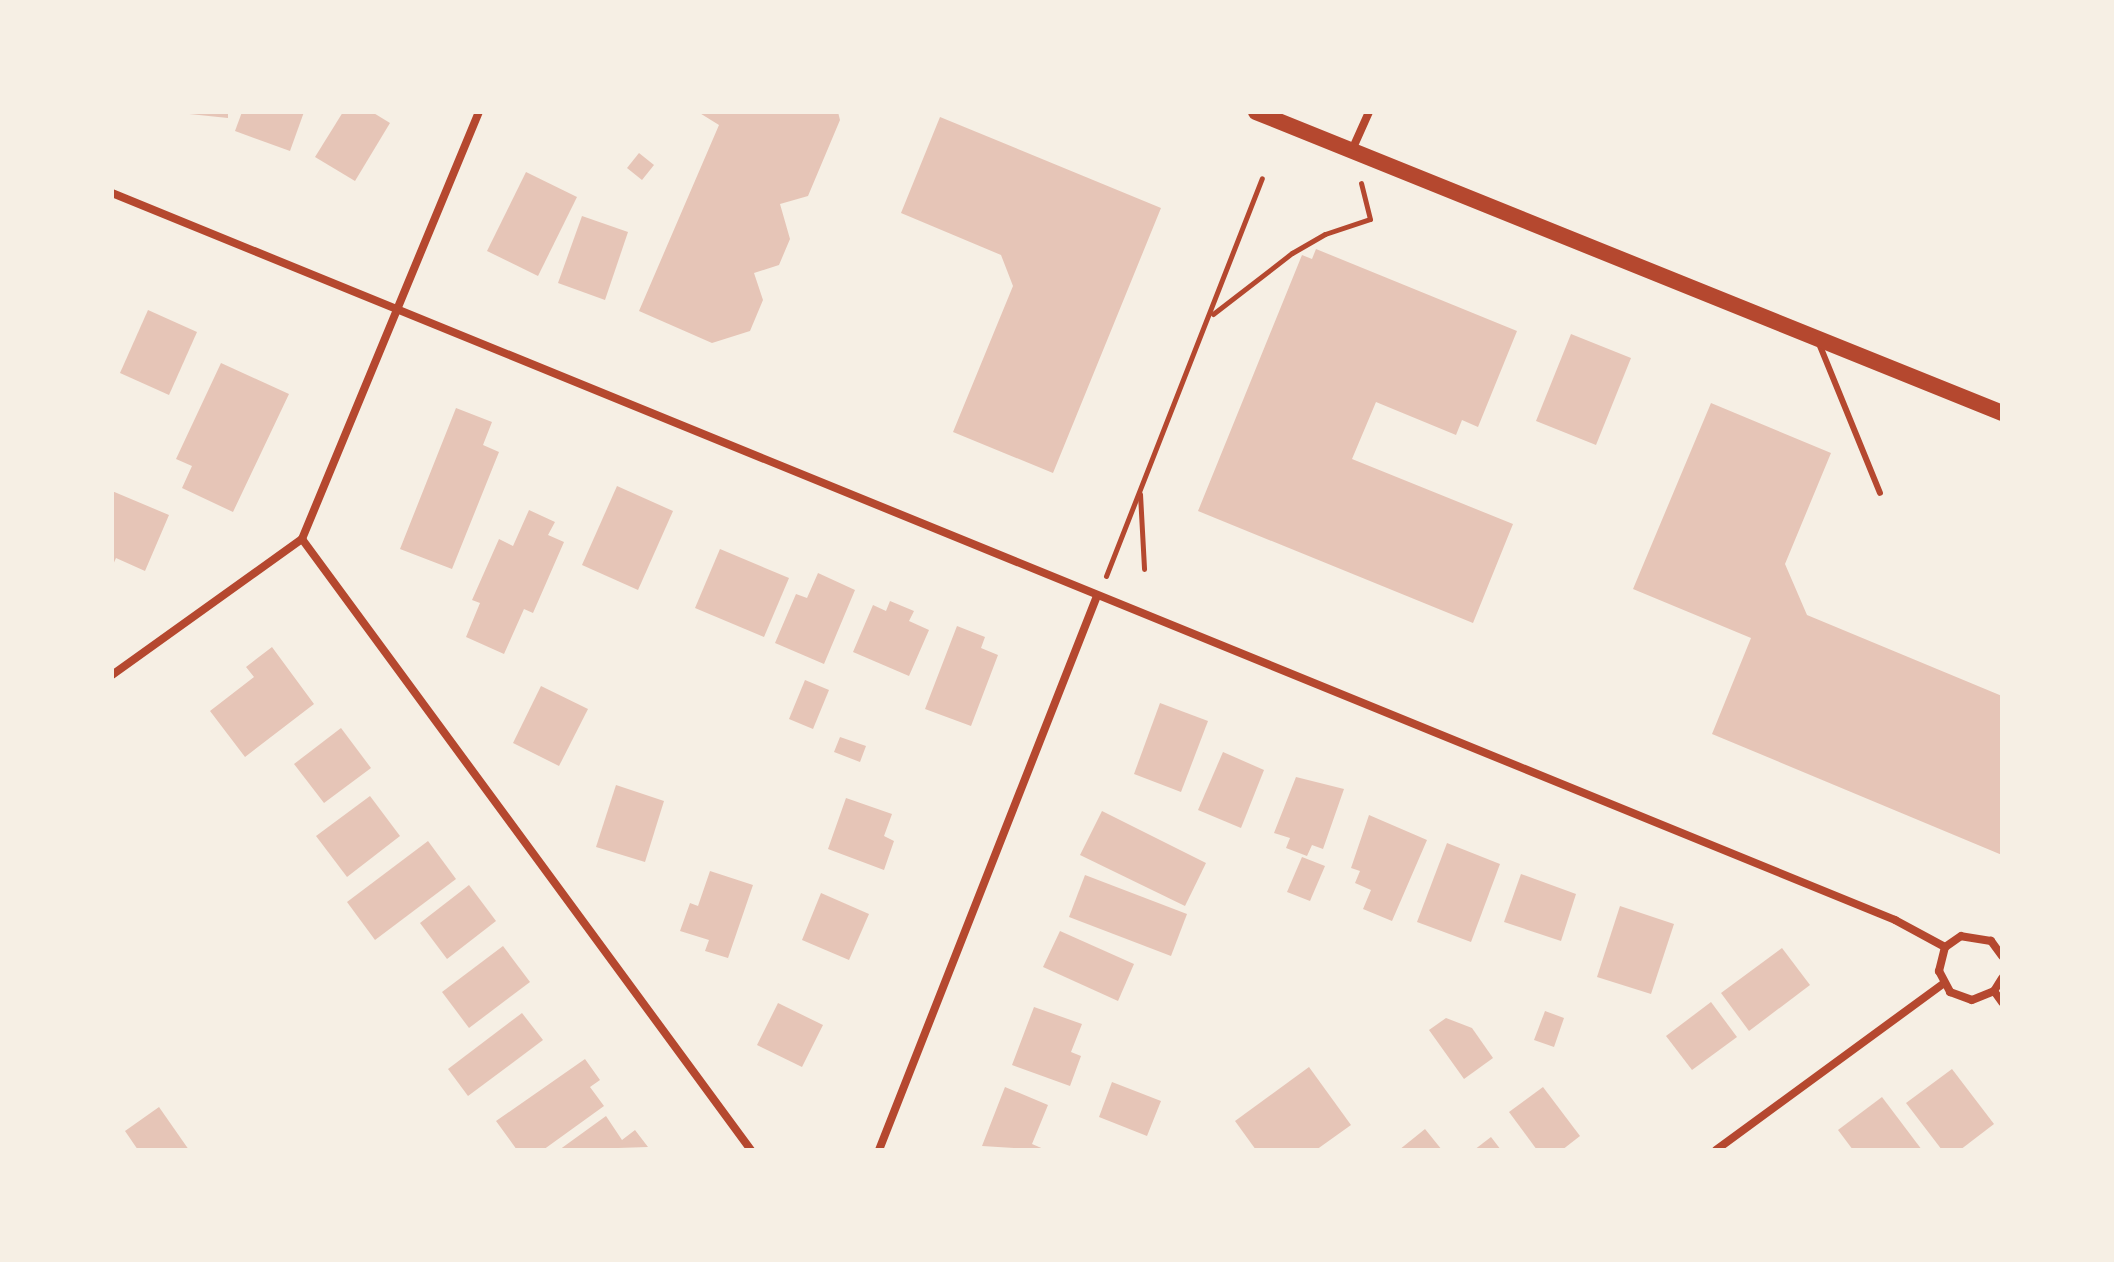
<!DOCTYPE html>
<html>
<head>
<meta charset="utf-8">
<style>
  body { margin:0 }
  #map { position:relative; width:2114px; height:1262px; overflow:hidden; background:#f6efe4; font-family:Mulish,sans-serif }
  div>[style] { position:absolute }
  .building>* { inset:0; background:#e6c5b7 }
  .path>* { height:5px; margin:-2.5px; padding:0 2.5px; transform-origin:2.5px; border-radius:2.5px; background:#b5482f }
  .service>* { height:6px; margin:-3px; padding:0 3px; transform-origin:3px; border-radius:3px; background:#b5482f }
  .minor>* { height:8px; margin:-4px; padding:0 4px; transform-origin:4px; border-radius:4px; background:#b5482f }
  .secondary>* { height:16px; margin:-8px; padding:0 8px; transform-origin:8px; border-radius:8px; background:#b5482f }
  span { translate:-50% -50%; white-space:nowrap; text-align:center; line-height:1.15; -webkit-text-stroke:6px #f6efe4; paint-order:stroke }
  .frame { position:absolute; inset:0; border:114px solid #f6efe4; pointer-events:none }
</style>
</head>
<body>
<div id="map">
  <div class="building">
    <div style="clip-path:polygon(170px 112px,228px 112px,228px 118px)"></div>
    <div style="clip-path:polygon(242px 112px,304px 112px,290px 151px,235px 131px)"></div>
    <div style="clip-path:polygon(343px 112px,372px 112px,390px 123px,355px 181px,315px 157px)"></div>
    <div style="clip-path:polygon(698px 112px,838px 112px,840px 120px,808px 196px,780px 204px,790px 239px,779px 265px,754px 273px,763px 300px,750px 331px,712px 343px,639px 311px,719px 125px)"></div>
    <div style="clip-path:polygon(940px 117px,1161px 208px,1053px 473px,953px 432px,1013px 286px,1001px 255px,901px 213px)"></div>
    <div style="clip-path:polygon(639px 153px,654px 165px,642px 180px,627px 168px)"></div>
    <div style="clip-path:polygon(526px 172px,577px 197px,538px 276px,487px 251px)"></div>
    <div style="clip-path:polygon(582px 216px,628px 232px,605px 300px,558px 283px)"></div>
    <div style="clip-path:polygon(1316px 249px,1517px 331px,1478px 427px,1462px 420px,1456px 435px,1376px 402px,1352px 459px,1513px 524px,1473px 623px,1198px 511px,1302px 255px,1312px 259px)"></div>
    <div style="clip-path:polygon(148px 310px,197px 332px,169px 395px,120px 373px)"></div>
    <div style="clip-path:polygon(1571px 334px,1631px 358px,1596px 445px,1536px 421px)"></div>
    <div style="clip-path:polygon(221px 363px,289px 394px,233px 512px,182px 488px,192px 466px,176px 459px)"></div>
    <div style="clip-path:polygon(1711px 403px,1831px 453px,1785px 564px,1807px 615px,2002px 696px,2002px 855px,1712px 734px,1751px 638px,1633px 589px)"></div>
    <div style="clip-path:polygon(456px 408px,492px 422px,483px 445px,499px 452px,452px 569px,400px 549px)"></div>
    <div style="clip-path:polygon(617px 486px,673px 511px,638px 590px,582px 565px)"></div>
    <div style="clip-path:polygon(112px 491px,169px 515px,145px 571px,116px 558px,112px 567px)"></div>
    <div style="clip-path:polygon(529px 510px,555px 522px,548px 535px,564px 542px,533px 613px,524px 609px,504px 654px,466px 637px,480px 603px,472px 600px,499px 539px,513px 546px)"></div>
    <div style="clip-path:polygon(720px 549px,789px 578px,764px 637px,695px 608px)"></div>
    <div style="clip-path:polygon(818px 573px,855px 590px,824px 664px,775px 643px,796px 594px,807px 598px)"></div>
    <div style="clip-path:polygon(890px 601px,914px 611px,909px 621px,929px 630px,909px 676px,853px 652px,873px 605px,886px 611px)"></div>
    <div style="clip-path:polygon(957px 626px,985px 637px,981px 648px,998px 655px,971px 726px,925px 709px)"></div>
    <div style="clip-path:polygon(272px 647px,314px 704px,245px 757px,210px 711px,254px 677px,246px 667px)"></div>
    <div style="clip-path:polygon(805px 680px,829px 690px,813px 729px,789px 719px)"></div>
    <div style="clip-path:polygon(541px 686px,588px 709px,559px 766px,513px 743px)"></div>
    <div style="clip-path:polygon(1160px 703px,1208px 721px,1181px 792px,1134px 774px)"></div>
    <div style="clip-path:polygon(341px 728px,371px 768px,324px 803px,294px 764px)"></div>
    <div style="clip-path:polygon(840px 737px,866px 746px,860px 762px,834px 752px)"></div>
    <div style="clip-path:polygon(1223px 752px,1264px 770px,1241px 828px,1198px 810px)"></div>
    <div style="clip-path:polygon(1296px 777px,1344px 789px,1323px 849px,1312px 845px,1307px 856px,1286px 848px,1290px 838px,1274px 833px)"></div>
    <div style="clip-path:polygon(616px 785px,664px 801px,645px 862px,596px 847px)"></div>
    <div style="clip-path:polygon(370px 796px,400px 836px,347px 877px,316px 836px)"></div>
    <div style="clip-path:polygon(846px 798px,892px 814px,884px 836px,894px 841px,884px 870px,828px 849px)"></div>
    <div style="clip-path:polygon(1102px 811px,1206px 863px,1185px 906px,1080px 855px)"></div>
    <div style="clip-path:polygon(1369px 815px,1427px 840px,1392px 921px,1363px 909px,1371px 890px,1355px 883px,1360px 871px,1351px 868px)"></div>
    <div style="clip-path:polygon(428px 841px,456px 879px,375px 940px,347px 902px)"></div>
    <div style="clip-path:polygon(1447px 843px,1500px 864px,1471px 942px,1417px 922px)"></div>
    <div style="clip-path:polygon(1302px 857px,1325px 866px,1310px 901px,1287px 892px)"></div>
    <div style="clip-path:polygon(710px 871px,753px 885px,728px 958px,705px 951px,709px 940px,680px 931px,690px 903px,698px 906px)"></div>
    <div style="clip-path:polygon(1521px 874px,1576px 894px,1561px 941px,1504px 922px)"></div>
    <div style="clip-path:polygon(1085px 875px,1187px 914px,1171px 956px,1069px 917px)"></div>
    <div style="clip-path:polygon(469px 885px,496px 921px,447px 959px,420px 923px)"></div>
    <div style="clip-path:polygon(821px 893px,869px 914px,849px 960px,802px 940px)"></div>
    <div style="clip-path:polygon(1620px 906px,1674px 924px,1651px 994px,1597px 977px)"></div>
    <div style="clip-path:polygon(1060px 931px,1134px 964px,1118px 1001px,1043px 967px)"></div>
    <div style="clip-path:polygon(503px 946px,530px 982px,469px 1028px,442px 992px)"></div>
    <div style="clip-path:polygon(1782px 948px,1810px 985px,1749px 1031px,1721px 993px)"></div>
    <div style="clip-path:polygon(1711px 1002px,1737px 1037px,1692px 1070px,1666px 1036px)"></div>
    <div style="clip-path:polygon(778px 1003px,823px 1025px,802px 1067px,757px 1045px)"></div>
    <div style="clip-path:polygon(1034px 1007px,1082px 1024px,1071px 1052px,1081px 1056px,1070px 1086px,1012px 1065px)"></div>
    <div style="clip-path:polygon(1545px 1011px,1564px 1018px,1554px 1047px,1534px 1040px)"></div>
    <div style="clip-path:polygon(522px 1013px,543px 1040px,468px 1096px,448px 1069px)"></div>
    <div style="clip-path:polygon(1446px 1018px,1472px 1028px,1493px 1058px,1464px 1079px,1429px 1030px)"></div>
    <div style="clip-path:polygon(585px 1059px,600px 1080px,590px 1087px,604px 1106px,543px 1150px,517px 1150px,496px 1121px)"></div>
    <div style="clip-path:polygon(1309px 1067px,1351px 1125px,1316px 1150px,1256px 1150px,1235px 1121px)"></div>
    <div style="clip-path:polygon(1952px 1069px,1994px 1124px,1960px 1150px,1942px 1150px,1906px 1103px)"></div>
    <div style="clip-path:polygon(1112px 1082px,1161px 1101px,1147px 1136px,1099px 1117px)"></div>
    <div style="clip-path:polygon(1005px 1087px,1048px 1105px,1032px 1144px,1046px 1150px,982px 1146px)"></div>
    <div style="clip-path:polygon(1543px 1087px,1580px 1136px,1562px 1150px,1537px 1150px,1509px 1112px)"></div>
    <div style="clip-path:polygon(1882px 1097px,1922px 1150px,1853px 1150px,1838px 1130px)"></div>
    <div style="clip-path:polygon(159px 1107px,189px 1150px,138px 1150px,125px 1131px)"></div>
    <div style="clip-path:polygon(606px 1116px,622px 1140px,635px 1130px,648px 1147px,559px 1150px)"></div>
    <div style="clip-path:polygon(1425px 1129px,1442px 1150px,1399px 1150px)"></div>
    <div style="clip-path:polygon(1491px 1137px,1501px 1150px,1474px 1150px)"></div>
  </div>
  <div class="path">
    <div style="left:1213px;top:314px;width:100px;rotate:-37.7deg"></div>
    <div style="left:1292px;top:253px;width:38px;rotate:-30deg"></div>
    <div style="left:1325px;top:234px;width:47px;rotate:-18.4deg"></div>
    <div style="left:1370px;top:219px;width:37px;rotate:-104deg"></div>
    <div style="left:1140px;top:494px;width:75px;rotate:86.9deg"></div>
    <div style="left:1106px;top:576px;width:427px;rotate:-68.6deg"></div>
  </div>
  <div class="service">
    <div style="left:1818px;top:341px;width:164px;rotate:67.8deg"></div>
  </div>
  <div class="minor">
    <div style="left:1352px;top:150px;width:42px;rotate:-65.9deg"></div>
    <div style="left:112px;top:193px;width:1926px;rotate:22.18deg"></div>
    <div style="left:1895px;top:920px;width:57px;rotate:28.4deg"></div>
    <div style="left:302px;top:539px;width:758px;rotate:53.69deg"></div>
    <div style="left:112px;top:675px;width:234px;rotate:-35.6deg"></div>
    <div style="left:302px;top:539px;width:462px;rotate:-67.5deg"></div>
    <div style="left:2002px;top:956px;width:19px;rotate:-126deg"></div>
    <div style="left:1991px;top:941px;width:30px;rotate:-171deg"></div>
    <div style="left:1961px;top:936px;width:19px;rotate:145deg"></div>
    <div style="left:1945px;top:947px;width:25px;rotate:104deg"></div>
    <div style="left:1939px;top:971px;width:24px;rotate:62deg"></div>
    <div style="left:1950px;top:992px;width:23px;rotate:20deg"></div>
    <div style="left:1972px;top:1000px;width:24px;rotate:-22deg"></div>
    <div style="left:1994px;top:991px;width:15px;rotate:-58deg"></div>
    <div style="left:1994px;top:991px;width:14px;rotate:54deg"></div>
    <div style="left:879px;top:1150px;width:595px;rotate:-68.52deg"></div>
    <div style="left:1716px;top:1150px;width:283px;rotate:-36.2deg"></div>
  </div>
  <div class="secondary">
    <div style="left:1256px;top:112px;width:804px;rotate:21.97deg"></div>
  </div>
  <div class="frame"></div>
</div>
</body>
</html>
